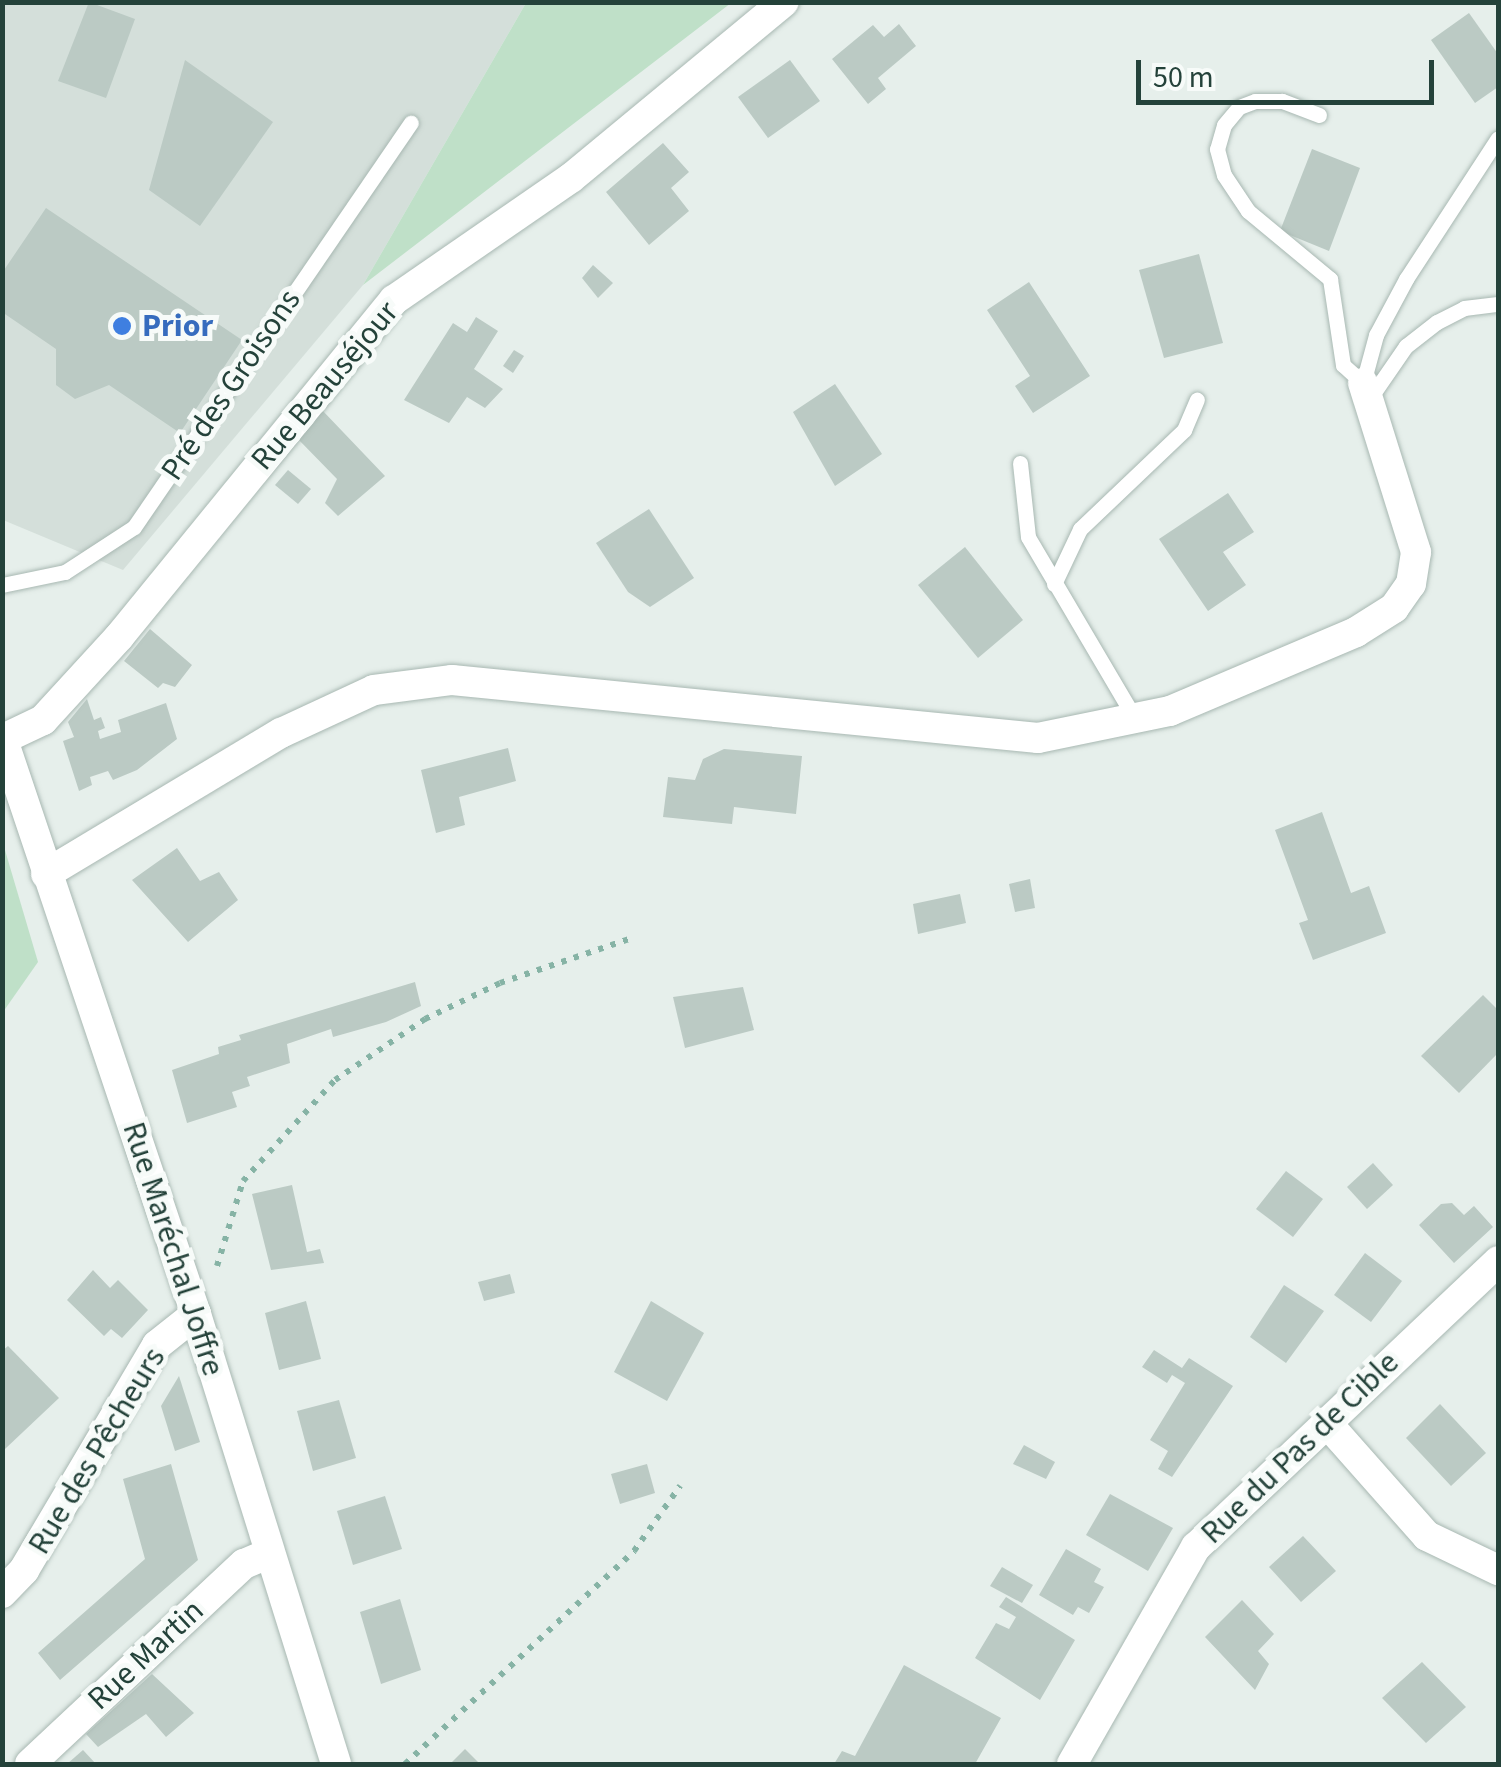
<!DOCTYPE html>
<html>
<head>
<meta charset="utf-8">
<style>
  body { margin:0 }
  #map { position:relative; width:1501px; height:1767px; overflow:hidden; background:#e6efeb; font-family:"Source Sans 3",sans-serif }
  div>[style] { position:absolute }
  .built>* { inset:0; background:#d4dfda }
  .green>* { inset:0; background:#bfe0c8 }
  .building>* { inset:0; background:#bbcac4 }
  .path>* { height:6px; margin-top:-3px; transform-origin:0; background:repeating-linear-gradient(90deg,#86b3a5 0 5px,transparent 0 13px) }
  .roads { filter:drop-shadow(0 0 2px #a8b8b2) drop-shadow(0 0 2px #a8b8b2) }
  .service>* { height:15px; margin:-7.5px; padding:0 7.5px; transform-origin:7.5px; border-radius:7.5px; background:#fff }
  .minor>* { height:30px; margin:-15px; padding:0 15px; transform-origin:15px; border-radius:15px; background:#fff }
  .secondary>* { height:30px; margin:-15px; padding:0 15px; transform-origin:15px; border-radius:15px; background:#fff }
  .dots>* { width:28px; height:28px; translate:-50% -50%; box-sizing:border-box; border:5px solid #f7fbf9; border-radius:50% }
  span { translate:-50% -50%; white-space:nowrap; text-align:center; line-height:1.15; -webkit-text-stroke:10px #f7fbf9; paint-order:stroke }
  .shop-label { font-size:32px; color:#366cbe; font-weight:700 }
  .left { translate:0 -50%; text-align:left }
  .street-label { font-size:32px; color:#24423a }
  .frame { position:absolute; inset:0; border:5px solid #24423a; pointer-events:none }
  .scale { position:absolute; left:1136px; top:60px; width:298px; height:45px; box-sizing:border-box; border:5px solid #24423a; border-top:0; padding-left:12px; font-size:30px; line-height:35px; white-space:nowrap; color:#24423a; -webkit-text-stroke:8px #f7fbf9; paint-order:stroke }
</style>
</head>
<body>
<div id="map">
  <div class="built">
    <div style="clip-path:polygon(3px 3px,526px 3px,363px 285px,123px 570px,3px 520px)"></div>
  </div>
  <div class="green">
    <div style="clip-path:polygon(526px 2px,731px 3px,363px 285px,526px 3px)"></div>
    <div style="clip-path:polygon(2px 840px,38px 962px,3px 1012px,2px 1012px)"></div>
  </div>
  <div class="building">
    <div style="clip-path:polygon(89px 2px,135px 19px,106px 98px,58px 81px)"></div>
    <div style="clip-path:polygon(1469px 13px,1498px 54px,1498px 87px,1475px 103px,1431px 40px)"></div>
    <div style="clip-path:polygon(899px 24px,916px 46px,878px 78px,886px 89px,868px 104px,832px 59px,873px 25px,884px 37px)"></div>
    <div style="clip-path:polygon(185px 60px,273px 122px,200px 226px,149px 190px)"></div>
    <div style="clip-path:polygon(790px 60px,820px 101px,768px 138px,738px 97px)"></div>
    <div style="clip-path:polygon(663px 143px,689px 172px,671px 188px,689px 211px,649px 245px,606px 192px)"></div>
    <div style="clip-path:polygon(1312px 149px,1360px 168px,1329px 251px,1280px 231px)"></div>
    <div style="clip-path:polygon(46px 208px,242px 340px,180px 433px,109px 385px,75px 399px,56px 385px,56px 349px,2px 312px,2px 273px)"></div>
    <div style="clip-path:polygon(1199px 254px,1223px 343px,1164px 358px,1139px 270px)"></div>
    <div style="clip-path:polygon(593px 265px,613px 283px,598px 298px,582px 278px)"></div>
    <div style="clip-path:polygon(1029px 282px,1090px 376px,1033px 413px,1015px 386px,1030px 376px,987px 310px)"></div>
    <div style="clip-path:polygon(476px 317px,498px 331px,474px 369px,503px 389px,485px 408px,467px 397px,449px 423px,404px 400px,453px 323px,467px 332px)"></div>
    <div style="clip-path:polygon(514px 350px,524px 356px,513px 373px,503px 366px)"></div>
    <div style="clip-path:polygon(835px 384px,882px 454px,835px 486px,793px 412px)"></div>
    <div style="clip-path:polygon(322px 410px,385px 476px,338px 516px,325px 503px,337px 479px,298px 439px)"></div>
    <div style="clip-path:polygon(288px 470px,311px 489px,298px 504px,275px 485px)"></div>
    <div style="clip-path:polygon(1228px 493px,1254px 532px,1223px 552px,1246px 585px,1208px 611px,1159px 539px)"></div>
    <div style="clip-path:polygon(649px 509px,694px 578px,650px 607px,628px 592px,596px 543px)"></div>
    <div style="clip-path:polygon(965px 547px,1023px 620px,978px 658px,918px 585px)"></div>
    <div style="clip-path:polygon(150px 629px,192px 665px,175px 687px,163px 683px,158px 688px,124px 661px)"></div>
    <div style="clip-path:polygon(87px 699px,94px 720px,101px 717px,105px 728px,98px 731px,100px 739px,121px 732px,118px 720px,166px 703px,177px 739px,137px 770px,113px 780px,108px 771px,90px 777px,92px 785px,79px 791px,63px 741px,74px 737px,68px 722px)"></div>
    <div style="clip-path:polygon(508px 748px,516px 781px,459px 797px,465px 825px,436px 833px,421px 770px)"></div>
    <div style="clip-path:polygon(724px 749px,802px 756px,796px 814px,734px 807px,732px 824px,663px 817px,668px 777px,695px 780px,703px 759px)"></div>
    <div style="clip-path:polygon(1322px 812px,1351px 893px,1369px 886px,1386px 933px,1313px 960px,1299px 923px,1308px 920px,1275px 830px)"></div>
    <div style="clip-path:polygon(177px 848px,200px 881px,219px 872px,238px 900px,188px 942px,132px 880px)"></div>
    <div style="clip-path:polygon(1030px 879px,1035px 908px,1015px 912px,1009px 884px)"></div>
    <div style="clip-path:polygon(960px 894px,966px 923px,918px 934px,913px 904px)"></div>
    <div style="clip-path:polygon(415px 982px,421px 1006px,386px 1022px,333px 1037px,331px 1029px,287px 1044px,290px 1063px,247px 1077px,250px 1086px,232px 1092px,237px 1107px,187px 1123px,172px 1070px,219px 1054px,218px 1047px,241px 1040px,239px 1035px)"></div>
    <div style="clip-path:polygon(743px 987px,754px 1030px,685px 1048px,673px 997px)"></div>
    <div style="clip-path:polygon(1483px 995px,1498px 1010px,1498px 1053px,1459px 1093px,1421px 1056px)"></div>
    <div style="clip-path:polygon(1373px 1163px,1393px 1185px,1367px 1209px,1347px 1187px)"></div>
    <div style="clip-path:polygon(1286px 1171px,1323px 1199px,1293px 1237px,1256px 1209px)"></div>
    <div style="clip-path:polygon(292px 1185px,307px 1252px,320px 1249px,324px 1263px,271px 1270px,252px 1194px)"></div>
    <div style="clip-path:polygon(1452px 1203px,1464px 1215px,1474px 1206px,1493px 1227px,1454px 1263px,1419px 1225px,1441px 1204px)"></div>
    <div style="clip-path:polygon(1365px 1253px,1402px 1281px,1371px 1322px,1334px 1295px)"></div>
    <div style="clip-path:polygon(93px 1270px,110px 1288px,118px 1280px,148px 1310px,122px 1338px,111px 1329px,104px 1336px,67px 1300px)"></div>
    <div style="clip-path:polygon(510px 1274px,515px 1293px,484px 1301px,478px 1282px)"></div>
    <div style="clip-path:polygon(1284px 1285px,1324px 1311px,1286px 1363px,1250px 1337px)"></div>
    <div style="clip-path:polygon(306px 1301px,321px 1359px,279px 1370px,265px 1313px)"></div>
    <div style="clip-path:polygon(651px 1301px,704px 1333px,667px 1401px,614px 1372px)"></div>
    <div style="clip-path:polygon(8px 1346px,59px 1398px,5px 1449px,2px 1351px)"></div>
    <div style="clip-path:polygon(1154px 1350px,1182px 1368px,1189px 1358px,1233px 1386px,1172px 1477px,1158px 1469px,1168px 1451px,1150px 1440px,1185px 1383px,1172px 1375px,1167px 1383px,1142px 1367px)"></div>
    <div style="clip-path:polygon(179px 1376px,200px 1442px,175px 1451px,161px 1406px)"></div>
    <div style="clip-path:polygon(339px 1400px,356px 1458px,313px 1471px,297px 1411px)"></div>
    <div style="clip-path:polygon(1440px 1404px,1486px 1453px,1451px 1486px,1406px 1438px)"></div>
    <div style="clip-path:polygon(1024px 1445px,1055px 1462px,1046px 1479px,1013px 1464px)"></div>
    <div style="clip-path:polygon(171px 1464px,198px 1560px,60px 1680px,38px 1653px,145px 1559px,123px 1479px)"></div>
    <div style="clip-path:polygon(647px 1464px,655px 1493px,620px 1504px,611px 1474px)"></div>
    <div style="clip-path:polygon(1110px 1494px,1173px 1528px,1148px 1571px,1086px 1535px)"></div>
    <div style="clip-path:polygon(385px 1496px,402px 1549px,353px 1565px,337px 1511px)"></div>
    <div style="clip-path:polygon(1303px 1536px,1336px 1571px,1301px 1602px,1269px 1567px)"></div>
    <div style="clip-path:polygon(1066px 1549px,1101px 1569px,1094px 1582px,1104px 1587px,1089px 1613px,1078px 1607px,1073px 1615px,1039px 1595px)"></div>
    <div style="clip-path:polygon(1002px 1567px,1033px 1585px,1022px 1603px,990px 1586px)"></div>
    <div style="clip-path:polygon(1006px 1597px,1075px 1640px,1040px 1700px,975px 1658px,996px 1623px,1009px 1629px,1016px 1617px,999px 1607px)"></div>
    <div style="clip-path:polygon(400px 1599px,421px 1670px,381px 1684px,360px 1612px)"></div>
    <div style="clip-path:polygon(1242px 1600px,1274px 1634px,1258px 1651px,1269px 1664px,1255px 1690px,1205px 1637px)"></div>
    <div style="clip-path:polygon(1422px 1662px,1466px 1707px,1426px 1743px,1382px 1698px)"></div>
    <div style="clip-path:polygon(904px 1665px,1001px 1718px,975px 1764px,834px 1764px,842px 1751px,855px 1756px)"></div>
    <div style="clip-path:polygon(152px 1674px,194px 1713px,166px 1737px,146px 1714px,98px 1747px,86px 1734px)"></div>
    <div style="clip-path:polygon(465px 1749px,480px 1764px,450px 1764px)"></div>
    <div style="clip-path:polygon(83px 1750px,96px 1764px,67px 1764px)"></div>
  </div>
  <div class="path">
    <div style="left:217px;top:1266px;width:89px;rotate:-73deg"></div>
    <div style="left:243px;top:1181px;width:137px;rotate:-47.7deg"></div>
    <div style="left:335px;top:1080px;width:109px;rotate:-34.1deg"></div>
    <div style="left:425px;top:1019px;width:83px;rotate:-25.6deg"></div>
    <div style="left:500px;top:983px;width:136px;rotate:-18.8deg"></div>
    <div style="left:405px;top:1764px;width:313px;rotate:-42.9deg"></div>
    <div style="left:634px;top:1551px;width:80px;rotate:-54.7deg"></div>
  </div>
  <div class="roads">
    <div class="service">
      <div style="left:1319px;top:115px;width:40px;rotate:-159deg"></div>
      <div style="left:1282px;top:101px;width:27px;rotate:180deg"></div>
      <div style="left:1255px;top:101px;width:17px;rotate:159deg"></div>
      <div style="left:1239px;top:107px;width:23px;rotate:130deg"></div>
      <div style="left:1224px;top:125px;width:25px;rotate:106deg"></div>
      <div style="left:1217px;top:149px;width:27px;rotate:75deg"></div>
      <div style="left:1224px;top:175px;width:43px;rotate:56.3deg"></div>
      <div style="left:1248px;top:211px;width:107px;rotate:39.7deg"></div>
      <div style="left:1330px;top:279px;width:87px;rotate:81.4deg"></div>
      <div style="left:1343px;top:365px;width:27px;rotate:42deg"></div>
      <div style="left:1363px;top:383px;width:50px;rotate:-74.8deg"></div>
      <div style="left:1376px;top:335px;width:64px;rotate:-61.8deg"></div>
      <div style="left:1406px;top:279px;width:168px;rotate:-56.9deg"></div>
      <div style="left:1368px;top:401px;width:67px;rotate:-55.4deg"></div>
      <div style="left:1406px;top:346px;width:39px;rotate:-38deg"></div>
      <div style="left:1437px;top:322px;width:30px;rotate:-27deg"></div>
      <div style="left:1464px;top:308px;width:34px;rotate:-7deg"></div>
      <div style="left:1020px;top:463px;width:74px;rotate:83.8deg"></div>
      <div style="left:1028px;top:537px;width:212px;rotate:59.5deg"></div>
      <div style="left:1054px;top:584px;width:61px;rotate:-64.7deg"></div>
      <div style="left:1080px;top:529px;width:144px;rotate:-43.6deg"></div>
      <div style="left:1184px;top:430px;width:33px;rotate:-67deg"></div>
      <div style="left:2px;top:585px;width:64px;rotate:-11.7deg"></div>
      <div style="left:65px;top:572px;width:82px;rotate:-33.1deg"></div>
      <div style="left:134px;top:527px;width:490px;rotate:-55.6deg"></div>
    </div>
    <div class="minor">
      <div style="left:3px;top:739px;width:44px;rotate:-25.4deg"></div>
      <div style="left:43px;top:720px;width:113px;rotate:-47.5deg"></div>
      <div style="left:119px;top:637px;width:435px;rotate:-50.8deg"></div>
      <div style="left:394px;top:300px;width:215px;rotate:-34.6deg"></div>
      <div style="left:571px;top:178px;width:276px;rotate:-39.6deg"></div>
      <div style="left:46px;top:874px;width:274px;rotate:-31deg"></div>
      <div style="left:281px;top:733px;width:102px;rotate:-24.8deg"></div>
      <div style="left:374px;top:690px;width:79px;rotate:-7.3deg"></div>
      <div style="left:452px;top:680px;width:589px;rotate:5.65deg"></div>
      <div style="left:1038px;top:738px;width:135px;rotate:-11.6deg"></div>
      <div style="left:1170px;top:711px;width:202px;rotate:-23deg"></div>
      <div style="left:1356px;top:632px;width:45px;rotate:-32.3deg"></div>
      <div style="left:1394px;top:608px;width:29px;rotate:-55deg"></div>
      <div style="left:1411px;top:584px;width:32px;rotate:-81deg"></div>
      <div style="left:1416px;top:552px;width:177px;rotate:-107.4deg"></div>
      <div style="left:1326px;top:1422px;width:152px;rotate:48.5deg"></div>
      <div style="left:1427px;top:1536px;width:79px;rotate:25.6deg"></div>
      <div style="left:2px;top:1593px;width:32px;rotate:-46deg"></div>
      <div style="left:24px;top:1570px;width:261px;rotate:-59.4deg"></div>
      <div style="left:157px;top:1345px;width:50px;rotate:-38.5deg"></div>
      <div style="left:30px;top:1764px;width:293px;rotate:-43.1deg"></div>
      <div style="left:244px;top:1564px;width:26px;rotate:-23deg"></div>
      <div style="left:1072px;top:1764px;width:250px;rotate:-60.3deg"></div>
      <div style="left:1196px;top:1547px;width:416px;rotate:-43.4deg"></div>
    </div>
    <div class="secondary">
      <div style="left:2px;top:737px;width:609px;rotate:71.42deg"></div>
      <div style="left:196px;top:1314px;width:471px;rotate:72.7deg"></div>
    </div>
  </div>
  <div class="dots">
    <div style="left:122px;top:326px;background:#3f7fe0"></div>
  </div>
  <div class="shop-label">
    <span class="left" style="left:142px;top:326px">Prior</span>
  </div>
  <div class="street-label">
    <span style="left:231px;top:385px;rotate:-56deg">Pré des Groisons</span>
    <span style="left:325px;top:386px;rotate:-50deg">Rue Beauséjour</span>
    <span style="left:173px;top:1249px;rotate:72deg">Rue Maréchal Joffre</span>
    <span style="left:1300px;top:1448px;rotate:-44deg">Rue du Pas de Cible</span>
    <span style="left:97px;top:1451px;rotate:-59deg">Rue des Pêcheurs</span>
    <span style="left:146px;top:1655px;rotate:-43deg">Rue Martin</span>
  </div>
  <div class="frame"></div>
  <div class="scale">50 m</div>
</div>
</body>
</html>
